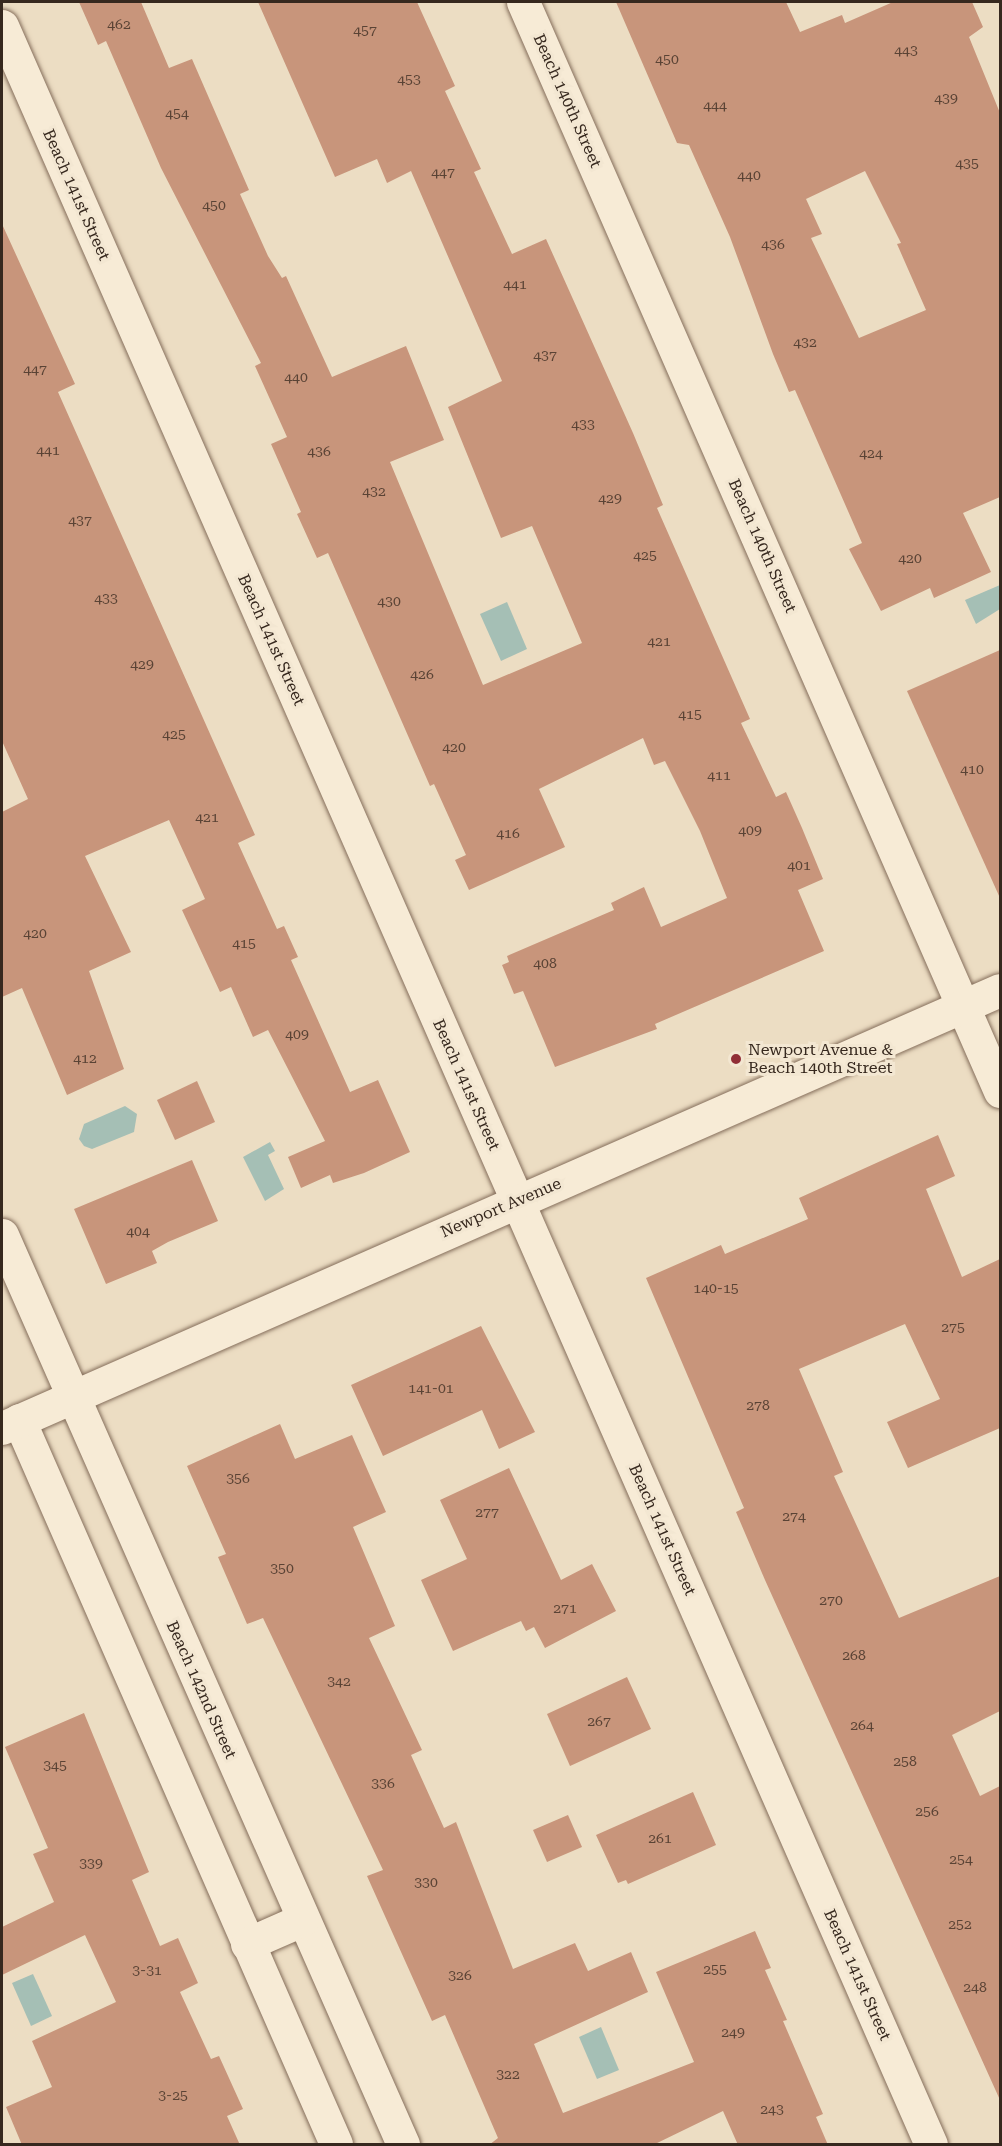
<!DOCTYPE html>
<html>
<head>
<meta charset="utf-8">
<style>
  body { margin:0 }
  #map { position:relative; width:1002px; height:2146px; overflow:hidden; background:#ecddc3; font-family:"Roboto Serif",serif }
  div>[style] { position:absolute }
  .water>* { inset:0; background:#a5bfb5 }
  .building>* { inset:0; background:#c8957b }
  .roads { filter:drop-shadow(0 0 2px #856e5b) drop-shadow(0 0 2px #856e5b) }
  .minor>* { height:33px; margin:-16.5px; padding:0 16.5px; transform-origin:16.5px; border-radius:16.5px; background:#f7ebd6 }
  .dots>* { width:16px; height:16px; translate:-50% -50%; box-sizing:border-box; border:3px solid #f3e7d2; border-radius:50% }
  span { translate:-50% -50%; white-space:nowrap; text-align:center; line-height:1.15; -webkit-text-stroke:6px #f3e7d2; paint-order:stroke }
  .number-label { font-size:14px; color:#5a4335 }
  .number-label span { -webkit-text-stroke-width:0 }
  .street-label { font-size:16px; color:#36281e }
  .poi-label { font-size:16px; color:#36281e }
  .left { translate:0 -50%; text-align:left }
  .frame { position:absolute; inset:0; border:3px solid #36281e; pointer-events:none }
</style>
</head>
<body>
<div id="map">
  <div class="water">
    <div style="clip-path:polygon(1000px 585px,1000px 609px,976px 624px,965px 600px)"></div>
    <div style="clip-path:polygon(507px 602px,527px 649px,501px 661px,480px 614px)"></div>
    <div style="clip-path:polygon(125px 1106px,137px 1114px,134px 1132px,92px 1149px,84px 1146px,79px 1139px,84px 1124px)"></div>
    <div style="clip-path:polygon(270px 1142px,275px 1151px,268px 1155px,284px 1189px,265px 1201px,243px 1157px)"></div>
    <div style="clip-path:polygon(33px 1974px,52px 2016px,31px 2026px,12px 1983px)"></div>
    <div style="clip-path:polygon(601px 2027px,619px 2070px,597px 2079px,579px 2037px)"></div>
  </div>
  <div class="building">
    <div style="clip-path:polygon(79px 2px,141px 2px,169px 68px,192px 59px,249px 190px,240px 194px,268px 256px,282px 278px,286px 276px,332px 377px,406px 346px,444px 440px,390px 462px,483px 685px,582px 643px,532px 526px,501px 538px,448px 407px,502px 381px,411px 171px,387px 183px,377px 159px,335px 177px,258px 2px,417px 2px,455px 86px,445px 91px,481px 169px,474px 172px,512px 254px,546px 239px,633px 433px,663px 505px,657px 508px,750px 719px,741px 723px,776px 797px,786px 792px,802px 828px,823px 879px,798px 890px,824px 951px,655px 1024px,657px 1029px,555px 1067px,523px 991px,514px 994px,502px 965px,509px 962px,507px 956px,614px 910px,611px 903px,644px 887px,661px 927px,727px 898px,700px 831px,665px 761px,654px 765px,643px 738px,539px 789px,565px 847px,469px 890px,455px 860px,466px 855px,434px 784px,430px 786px,328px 553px,317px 558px,297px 514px,301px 512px,271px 444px,287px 437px,255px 366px,261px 363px,161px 168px,106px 41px,98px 45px)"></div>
    <div style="clip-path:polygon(evenodd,616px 2px,786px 2px,800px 32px,842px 15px,845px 23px,893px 2px,972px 2px,983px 27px,969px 37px,1000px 113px,1000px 497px,963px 513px,991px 572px,934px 598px,930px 588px,881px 611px,849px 549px,862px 543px,795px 390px,789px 392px,773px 354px,730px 237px,689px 145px,677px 143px,616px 2px,865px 171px,901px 243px,897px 244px,926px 310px,859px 338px,811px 238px,822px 234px,806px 199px,865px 171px)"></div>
    <div style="clip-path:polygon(2px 224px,75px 384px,58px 392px,255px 835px,238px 843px,277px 929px,284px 926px,298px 957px,291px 960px,350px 1092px,378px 1080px,410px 1152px,364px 1173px,333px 1183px,330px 1175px,301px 1188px,288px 1157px,325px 1141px,268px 1030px,253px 1037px,231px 987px,220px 992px,182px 910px,205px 899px,169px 820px,85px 856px,131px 952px,89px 971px,124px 1069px,67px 1095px,22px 988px,2px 997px,2px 812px,28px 799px,2px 741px)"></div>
    <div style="clip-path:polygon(1000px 650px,1000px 898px,907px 691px)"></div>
    <div style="clip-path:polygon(197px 1081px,215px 1122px,175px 1140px,157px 1100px)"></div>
    <div style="clip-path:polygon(938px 1135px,955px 1176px,926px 1189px,962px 1277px,1000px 1259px,1000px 1428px,908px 1468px,887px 1422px,940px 1399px,905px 1324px,799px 1369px,843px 1472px,834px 1476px,899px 1618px,1000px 1576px,1000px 1711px,952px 1735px,980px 1796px,1000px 1786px,1000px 2100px,765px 1580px,736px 1512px,744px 1508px,646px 1278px,721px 1245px,725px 1254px,808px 1219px,799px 1198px)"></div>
    <div style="clip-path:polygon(192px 1160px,218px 1221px,168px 1242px,152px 1251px,157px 1263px,106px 1284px,74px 1209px)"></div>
    <div style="clip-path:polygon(481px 1326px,535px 1432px,499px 1449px,482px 1410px,383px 1456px,351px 1385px)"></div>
    <div style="clip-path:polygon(280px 1424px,295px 1459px,352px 1435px,386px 1512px,353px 1527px,395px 1626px,369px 1638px,422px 1750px,411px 1755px,444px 1828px,456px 1822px,513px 1969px,575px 1943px,588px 1971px,631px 1952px,648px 1992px,534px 2044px,563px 2113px,694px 2062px,656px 1972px,755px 1931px,771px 1968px,765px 1970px,787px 2020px,783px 2021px,823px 2114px,816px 2117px,828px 2145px,738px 2145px,723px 2111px,653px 2145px,489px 2145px,498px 2138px,445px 2015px,432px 2021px,367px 1876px,383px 1870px,263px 1618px,247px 1624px,218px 1557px,226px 1554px,187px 1466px)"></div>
    <div style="clip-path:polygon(509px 1468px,561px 1580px,592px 1564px,616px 1611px,545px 1648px,534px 1627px,526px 1631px,521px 1621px,453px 1651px,421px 1580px,467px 1559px,440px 1500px)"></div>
    <div style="clip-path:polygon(627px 1677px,651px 1729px,570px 1766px,547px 1714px)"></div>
    <div style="clip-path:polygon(84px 1713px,149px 1872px,132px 1880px,160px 1946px,178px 1938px,198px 1983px,180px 1992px,211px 2059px,219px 2056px,243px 2109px,227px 2116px,240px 2145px,22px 2145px,6px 2107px,52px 2087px,32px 2041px,116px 2002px,85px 1935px,2px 1975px,2px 1927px,54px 1902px,33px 1854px,48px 1848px,5px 1747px)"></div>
    <div style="clip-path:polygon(693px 1792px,716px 1845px,628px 1884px,626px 1880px,618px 1883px,596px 1835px)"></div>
    <div style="clip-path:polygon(568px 1815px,582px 1847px,547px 1862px,533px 1830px)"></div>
  </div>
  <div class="roads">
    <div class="minor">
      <div style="left:523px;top:2px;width:1189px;rotate:66.35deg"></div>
      <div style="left:2px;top:26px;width:2313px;rotate:66.32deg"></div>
      <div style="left:2px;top:1235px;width:994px;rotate:66.2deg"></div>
      <div style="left:19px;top:1420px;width:790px;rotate:66.35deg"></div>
      <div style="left:2px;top:1428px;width:1090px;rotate:-23.7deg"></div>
      <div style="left:247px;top:1944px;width:60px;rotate:-23.6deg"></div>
    </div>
  </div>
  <div class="dots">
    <div style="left:736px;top:1059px;background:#912e36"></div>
  </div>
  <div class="number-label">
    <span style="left:119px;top:24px">462</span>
    <span style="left:365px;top:30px">457</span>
    <span style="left:906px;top:50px">443</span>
    <span style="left:667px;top:59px">450</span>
    <span style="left:409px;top:79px">453</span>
    <span style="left:946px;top:98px">439</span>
    <span style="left:715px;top:105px">444</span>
    <span style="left:177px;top:113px">454</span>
    <span style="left:967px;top:163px">435</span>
    <span style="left:443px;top:172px">447</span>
    <span style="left:749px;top:175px">440</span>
    <span style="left:214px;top:205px">450</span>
    <span style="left:773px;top:244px">436</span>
    <span style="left:515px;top:284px">441</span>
    <span style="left:805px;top:342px">432</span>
    <span style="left:545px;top:355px">437</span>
    <span style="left:35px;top:369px">447</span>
    <span style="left:296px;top:377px">440</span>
    <span style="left:583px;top:424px">433</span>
    <span style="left:48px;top:450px">441</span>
    <span style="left:319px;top:451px">436</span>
    <span style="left:871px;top:453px">424</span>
    <span style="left:374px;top:491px">432</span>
    <span style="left:610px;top:498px">429</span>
    <span style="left:80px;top:520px">437</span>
    <span style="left:645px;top:555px">425</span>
    <span style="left:910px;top:558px">420</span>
    <span style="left:106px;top:598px">433</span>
    <span style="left:389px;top:601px">430</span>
    <span style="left:659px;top:641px">421</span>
    <span style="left:142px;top:664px">429</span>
    <span style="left:422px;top:674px">426</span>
    <span style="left:690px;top:714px">415</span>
    <span style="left:174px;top:734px">425</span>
    <span style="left:454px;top:747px">420</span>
    <span style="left:972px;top:769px">410</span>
    <span style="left:719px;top:775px">411</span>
    <span style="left:207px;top:817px">421</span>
    <span style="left:750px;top:830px">409</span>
    <span style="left:508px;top:833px">416</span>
    <span style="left:799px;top:865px">401</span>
    <span style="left:35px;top:933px">420</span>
    <span style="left:244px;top:943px">415</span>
    <span style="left:545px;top:963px">408</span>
    <span style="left:297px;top:1034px">409</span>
    <span style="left:85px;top:1058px">412</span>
    <span style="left:138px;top:1231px">404</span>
    <span style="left:716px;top:1288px">140-15</span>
    <span style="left:953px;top:1327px">275</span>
    <span style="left:431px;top:1388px">141-01</span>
    <span style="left:758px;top:1405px">278</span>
    <span style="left:238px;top:1478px">356</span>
    <span style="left:487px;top:1512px">277</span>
    <span style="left:794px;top:1516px">274</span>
    <span style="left:282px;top:1568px">350</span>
    <span style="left:831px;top:1600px">270</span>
    <span style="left:565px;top:1608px">271</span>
    <span style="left:854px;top:1655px">268</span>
    <span style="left:339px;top:1681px">342</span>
    <span style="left:599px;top:1721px">267</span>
    <span style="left:862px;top:1725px">264</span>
    <span style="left:905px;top:1761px">258</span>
    <span style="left:55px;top:1765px">345</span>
    <span style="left:383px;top:1783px">336</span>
    <span style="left:927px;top:1811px">256</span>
    <span style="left:660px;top:1838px">261</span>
    <span style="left:961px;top:1859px">254</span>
    <span style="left:91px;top:1863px">339</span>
    <span style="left:426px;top:1882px">330</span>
    <span style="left:960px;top:1924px">252</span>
    <span style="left:715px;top:1969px">255</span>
    <span style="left:147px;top:1970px">3-31</span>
    <span style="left:460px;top:1975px">326</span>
    <span style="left:975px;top:1987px">248</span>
    <span style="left:733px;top:2032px">249</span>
    <span style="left:508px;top:2074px">322</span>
    <span style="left:173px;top:2095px">3-25</span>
    <span style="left:772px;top:2109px">243</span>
  </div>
  <div class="street-label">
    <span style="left:567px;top:101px;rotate:66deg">Beach 140th Street</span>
    <span style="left:76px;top:195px;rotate:66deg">Beach 141st Street</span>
    <span style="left:762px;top:546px;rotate:66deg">Beach 140th Street</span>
    <span style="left:271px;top:640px;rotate:66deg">Beach 141st Street</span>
    <span style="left:466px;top:1085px;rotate:66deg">Beach 141st Street</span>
    <span style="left:501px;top:1208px;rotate:-23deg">Newport Avenue</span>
    <span style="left:662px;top:1530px;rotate:66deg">Beach 141st Street</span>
    <span style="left:201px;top:1690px;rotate:66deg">Beach 142nd Street</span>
    <span style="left:857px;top:1975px;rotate:66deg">Beach 141st Street</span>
  </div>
  <div class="poi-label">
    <span class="left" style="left:748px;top:1059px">Newport Avenue &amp;<br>Beach 140th Street</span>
  </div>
  <div class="frame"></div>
</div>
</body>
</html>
